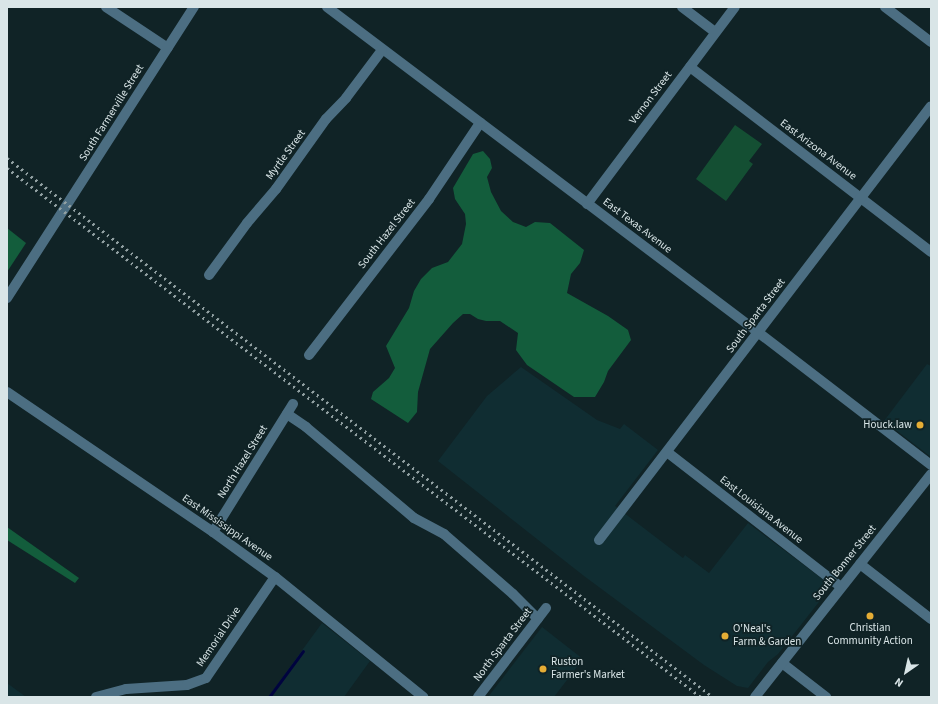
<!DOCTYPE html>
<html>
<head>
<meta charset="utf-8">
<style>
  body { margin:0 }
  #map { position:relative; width:938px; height:704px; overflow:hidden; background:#102326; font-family:"Source Sans 3",sans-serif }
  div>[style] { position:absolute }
  .built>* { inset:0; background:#102d32 }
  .green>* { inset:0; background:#144f33 }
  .forest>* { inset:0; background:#135d3c }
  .stream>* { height:3px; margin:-1.5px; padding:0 1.5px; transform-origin:1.5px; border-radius:1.5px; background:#00033e }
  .minor>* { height:10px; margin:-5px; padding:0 5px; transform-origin:5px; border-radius:5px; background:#4c6e82 }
  .rail>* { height:3px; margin-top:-1.5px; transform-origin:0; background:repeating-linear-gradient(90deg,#91a0a2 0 2px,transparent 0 6px) }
  .dots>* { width:11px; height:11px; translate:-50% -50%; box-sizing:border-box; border:2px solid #102326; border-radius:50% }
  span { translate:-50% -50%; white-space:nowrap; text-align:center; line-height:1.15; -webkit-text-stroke:3.5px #102326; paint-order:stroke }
  .street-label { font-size:11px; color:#d9e5e7 }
  .poi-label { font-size:11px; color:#d9e5e7 }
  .right { translate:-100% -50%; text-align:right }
  .left { translate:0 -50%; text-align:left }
  .frame { position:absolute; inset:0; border:8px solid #d9e5e7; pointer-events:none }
  .north { position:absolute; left:886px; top:652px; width:40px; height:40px; -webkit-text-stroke:3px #102326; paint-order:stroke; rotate:214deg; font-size:11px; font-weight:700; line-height:16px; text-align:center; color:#d9e5e7 }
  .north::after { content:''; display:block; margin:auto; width:14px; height:18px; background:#d9e5e7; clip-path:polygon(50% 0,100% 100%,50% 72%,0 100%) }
</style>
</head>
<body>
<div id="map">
  <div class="built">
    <div style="clip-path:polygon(927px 364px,931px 366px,931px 457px,884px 421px)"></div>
    <div style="clip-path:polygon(521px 367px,597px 420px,620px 429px,624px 424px,658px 450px,615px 506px,683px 558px,685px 555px,709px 573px,748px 523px,825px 581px,827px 587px,826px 593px,778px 654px,768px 662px,748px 688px,737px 686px,704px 665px,584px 576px,438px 461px,487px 396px)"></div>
    <div style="clip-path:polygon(322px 623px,370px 661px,344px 697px,268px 697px)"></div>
    <div style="clip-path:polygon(542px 627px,583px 659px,554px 697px,488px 697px)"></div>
    <div style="clip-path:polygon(7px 683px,26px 697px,7px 697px)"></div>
  </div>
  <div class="green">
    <div style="clip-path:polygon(735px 125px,762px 144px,749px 161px,753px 164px,726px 201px,696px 179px)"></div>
  </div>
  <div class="forest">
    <div style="clip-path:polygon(483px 151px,490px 159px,492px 168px,487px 177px,491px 192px,501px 211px,513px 222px,526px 227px,535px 222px,550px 223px,584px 250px,580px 263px,571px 274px,567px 293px,608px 316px,628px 330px,631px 340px,608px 371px,604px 382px,595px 397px,574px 397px,527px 365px,516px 350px,518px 333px,500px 321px,486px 321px,478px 319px,470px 314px,463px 314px,453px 323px,430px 349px,418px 392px,417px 412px,408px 423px,371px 399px,373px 392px,389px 378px,395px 368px,386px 346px,409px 308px,414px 291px,421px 279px,432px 268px,448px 262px,462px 244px,466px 224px,465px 214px,455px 199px,453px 188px,473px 154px)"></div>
    <div style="clip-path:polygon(7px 228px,26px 243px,7px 272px)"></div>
    <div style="clip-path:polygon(7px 527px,79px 578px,75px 583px,7px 540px)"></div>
  </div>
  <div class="stream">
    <div style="left:269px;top:697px;width:57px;rotate:-53.5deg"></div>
  </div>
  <div class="minor">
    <div style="left:106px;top:7px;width:74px;rotate:33.5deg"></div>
    <div style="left:327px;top:7px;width:541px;rotate:37.04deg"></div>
    <div style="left:759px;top:333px;width:217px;rotate:37.5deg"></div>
    <div style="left:682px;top:7px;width:41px;rotate:37.1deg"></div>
    <div style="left:885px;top:7px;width:58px;rotate:37.3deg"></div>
    <div style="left:690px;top:67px;width:304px;rotate:37.5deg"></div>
    <div style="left:587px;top:204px;width:246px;rotate:-53.1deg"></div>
    <div style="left:209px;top:275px;width:64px;rotate:-53.8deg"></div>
    <div style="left:247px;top:223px;width:45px;rotate:-49.5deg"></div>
    <div style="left:276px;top:189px;width:86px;rotate:-54.5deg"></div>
    <div style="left:326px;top:119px;width:29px;rotate:-46deg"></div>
    <div style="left:346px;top:98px;width:60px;rotate:-53.1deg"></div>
    <div style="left:7px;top:298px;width:346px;rotate:-57.3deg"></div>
    <div style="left:309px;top:355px;width:197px;rotate:-52.4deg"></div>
    <div style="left:429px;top:199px;width:92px;rotate:-56.1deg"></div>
    <div style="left:7px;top:392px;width:249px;rotate:34.2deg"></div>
    <div style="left:213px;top:532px;width:77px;rotate:36deg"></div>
    <div style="left:275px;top:577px;width:191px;rotate:39deg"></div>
    <div style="left:287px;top:414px;width:23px;rotate:34deg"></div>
    <div style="left:306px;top:427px;width:141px;rotate:40.1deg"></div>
    <div style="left:414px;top:518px;width:34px;rotate:28deg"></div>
    <div style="left:444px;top:534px;width:91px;rotate:41deg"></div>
    <div style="left:513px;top:594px;width:35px;rotate:45deg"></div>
    <div style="left:667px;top:452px;width:220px;rotate:37.8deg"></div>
    <div style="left:213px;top:532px;width:151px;rotate:-58deg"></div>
    <div style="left:599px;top:540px;width:546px;rotate:-52.58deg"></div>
    <div style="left:860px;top:564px;width:90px;rotate:37.8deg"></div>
    <div style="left:782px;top:663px;width:56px;rotate:37.7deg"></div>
    <div style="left:96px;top:697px;width:31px;rotate:-15deg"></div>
    <div style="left:126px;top:689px;width:61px;rotate:-3.8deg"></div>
    <div style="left:187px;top:685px;width:20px;rotate:-20deg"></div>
    <div style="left:206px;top:678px;width:122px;rotate:-55.7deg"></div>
    <div style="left:478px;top:697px;width:112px;rotate:-52.6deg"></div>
    <div style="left:755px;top:697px;width:284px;rotate:-51.7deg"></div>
  </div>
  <div class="rail">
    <div style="left:7px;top:158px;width:888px;rotate:37.36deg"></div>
    <div style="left:7px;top:168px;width:873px;rotate:37.32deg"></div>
  </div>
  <div class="dots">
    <div style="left:920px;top:425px;background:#e5ad35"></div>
    <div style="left:870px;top:616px;background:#e5ad35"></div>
    <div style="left:725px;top:636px;background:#e5ad35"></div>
    <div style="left:543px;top:669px;background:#e5ad35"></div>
  </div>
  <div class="street-label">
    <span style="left:651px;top:98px;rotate:-53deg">Vernon Street</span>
    <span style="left:112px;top:113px;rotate:-58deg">South Farmerville Street</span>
    <span style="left:818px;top:150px;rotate:37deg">East Arizona Avenue</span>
    <span style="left:286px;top:155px;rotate:-54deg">Myrtle Street</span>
    <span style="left:637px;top:226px;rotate:37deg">East Texas Avenue</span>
    <span style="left:387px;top:234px;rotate:-52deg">South Hazel Street</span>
    <span style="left:756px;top:316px;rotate:-53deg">South Sparta Street</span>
    <span style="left:243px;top:462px;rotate:-58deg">North Hazel Street</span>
    <span style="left:761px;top:510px;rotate:38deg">East Louisiana Avenue</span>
    <span style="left:227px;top:528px;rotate:35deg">East Mississippi Avenue</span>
    <span style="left:845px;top:563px;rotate:-51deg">South Bonner Street</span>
    <span style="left:219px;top:637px;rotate:-56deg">Memorial Drive</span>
    <span style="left:503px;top:645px;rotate:-53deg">North Sparta Street</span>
  </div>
  <div class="poi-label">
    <span class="right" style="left:912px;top:425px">Houck.law</span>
    <span style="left:870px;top:635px">Christian<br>Community Action</span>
    <span class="left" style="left:733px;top:636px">O'Neal's<br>Farm &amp; Garden</span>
    <span class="left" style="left:551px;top:669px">Ruston<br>Farmer's Market</span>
  </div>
  <div class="frame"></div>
  <div class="north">N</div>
</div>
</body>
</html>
